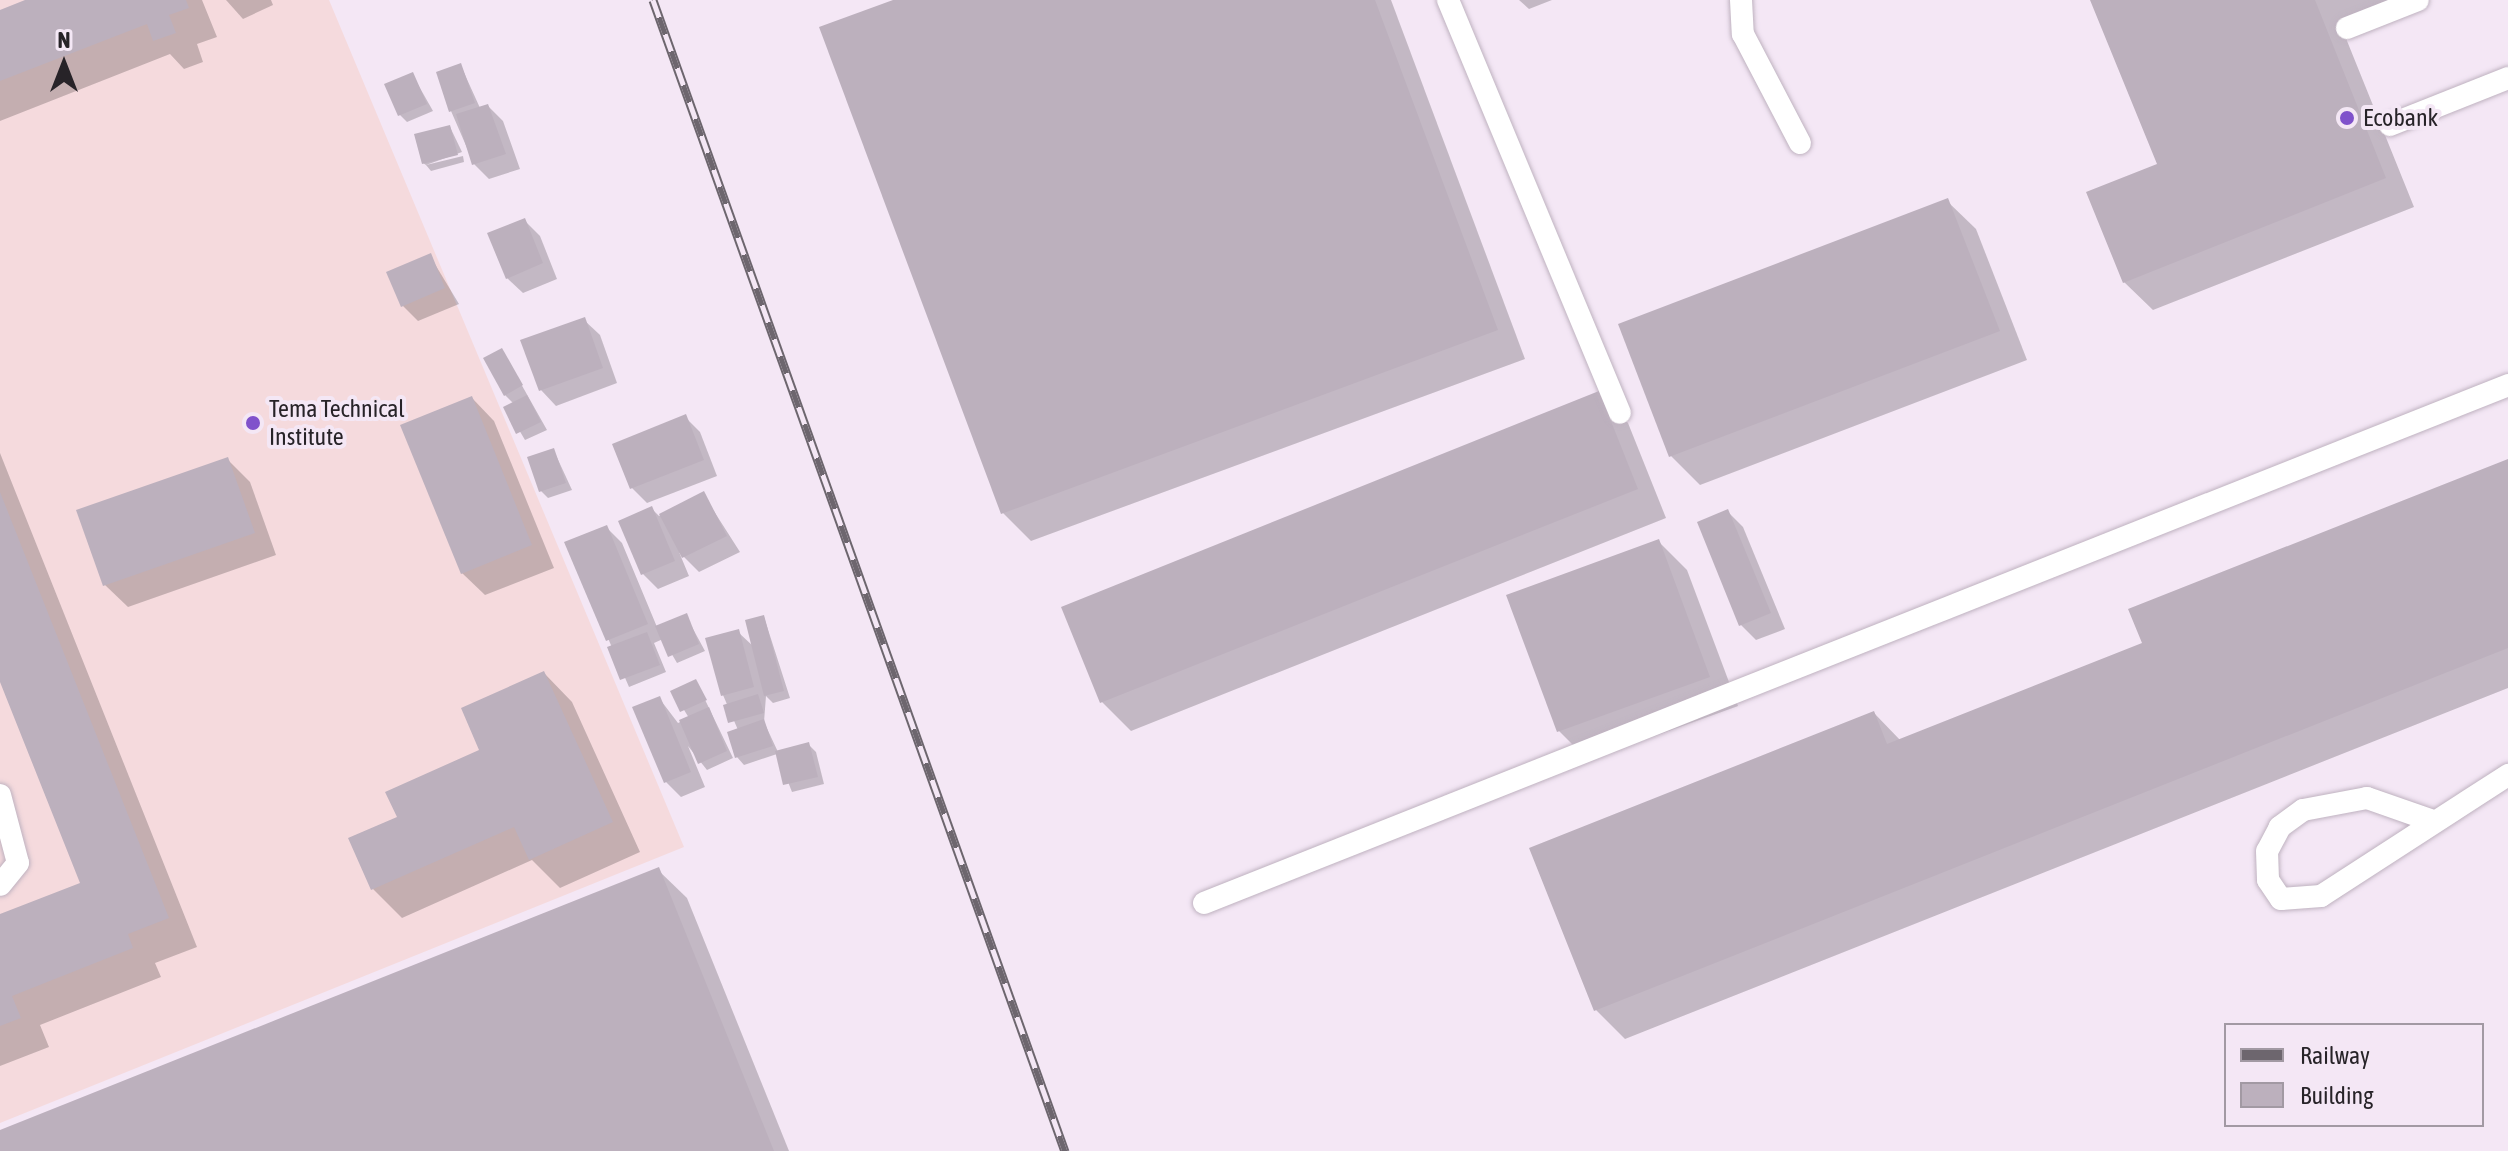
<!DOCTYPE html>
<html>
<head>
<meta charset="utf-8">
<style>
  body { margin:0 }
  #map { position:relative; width:2508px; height:1151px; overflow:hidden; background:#f4e7f5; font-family:"Asap Condensed",sans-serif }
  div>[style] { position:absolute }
  .education>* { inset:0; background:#f5dadd }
  .shadow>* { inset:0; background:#0003 }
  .building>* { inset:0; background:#bcb0bd }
  .roads { filter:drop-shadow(0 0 2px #bfb2c0) drop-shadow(0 0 2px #bfb2c0) }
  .service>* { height:22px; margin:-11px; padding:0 11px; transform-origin:11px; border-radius:11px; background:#fff }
  .rail>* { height:9px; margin-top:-4.5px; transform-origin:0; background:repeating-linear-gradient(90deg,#f4e7f5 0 18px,#6d666e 0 36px); box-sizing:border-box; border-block:2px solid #6d666e }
  .dots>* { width:22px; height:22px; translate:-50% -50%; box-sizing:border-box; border:4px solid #f4e7f5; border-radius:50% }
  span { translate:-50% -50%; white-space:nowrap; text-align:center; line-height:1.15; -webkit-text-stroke:8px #f4e7f5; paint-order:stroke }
  .poi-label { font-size:24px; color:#272328 }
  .left { translate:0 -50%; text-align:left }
  .legend { position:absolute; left:2224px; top:1023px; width:260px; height:104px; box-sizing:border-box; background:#f4e7f5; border:2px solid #a299a3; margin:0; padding:10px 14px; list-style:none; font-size:24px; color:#272328 }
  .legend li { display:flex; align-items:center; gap:16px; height:40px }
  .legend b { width:40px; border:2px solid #a299a3 }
  .north { position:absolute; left:24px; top:24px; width:80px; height:80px; -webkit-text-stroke:6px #f4e7f5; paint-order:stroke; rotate:0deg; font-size:22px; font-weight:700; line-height:32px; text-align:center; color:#272328 }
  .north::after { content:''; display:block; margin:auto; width:28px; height:36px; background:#272328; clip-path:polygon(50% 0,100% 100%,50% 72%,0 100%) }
</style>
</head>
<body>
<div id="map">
  <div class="education">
    <div style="clip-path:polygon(0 0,329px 0,684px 847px,0 1123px)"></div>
  </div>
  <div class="shadow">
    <div style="clip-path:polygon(31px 0,202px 0,217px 37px,197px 44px,203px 62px,184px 69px,170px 54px,0 121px,0 12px)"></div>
    <div style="clip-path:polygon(226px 0,271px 0,273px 5px,243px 19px)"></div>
    <div style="clip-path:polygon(899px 0,1391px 0,1525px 359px,1031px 541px,1002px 512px)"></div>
    <div style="clip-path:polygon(1519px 0,1552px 0,1529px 9px)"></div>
    <div style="clip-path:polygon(2092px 0,2393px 0,2339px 21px,2414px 207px,2153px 310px,2124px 282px,2159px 165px)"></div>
    <div style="clip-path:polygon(461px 66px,480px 108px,488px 106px,503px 121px,520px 169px,489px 179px,474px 164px,451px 111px)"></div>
    <div style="clip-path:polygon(412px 74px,433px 111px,407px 122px,400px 115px)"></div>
    <div style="clip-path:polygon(450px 127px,462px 152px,426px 165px,423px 163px)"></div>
    <div style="clip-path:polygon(463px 156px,464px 162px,431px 171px,426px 165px)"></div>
    <div style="clip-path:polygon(1947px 201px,1976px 229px,2027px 360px,1700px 485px,1671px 456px)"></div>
    <div style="clip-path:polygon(524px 220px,540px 236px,557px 279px,523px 293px,507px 278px)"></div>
    <div style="clip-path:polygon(430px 256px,459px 304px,418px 321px,403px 306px)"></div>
    <div style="clip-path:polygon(584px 320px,600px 335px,617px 383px,556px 406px,541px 390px)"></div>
    <div style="clip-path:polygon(502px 350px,547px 430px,525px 440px,506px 408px,514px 404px,505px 395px)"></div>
    <div style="clip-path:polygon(1599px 394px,1628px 423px,1666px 518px,1131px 731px,1102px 702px,1064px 608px)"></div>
    <div style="clip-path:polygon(472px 398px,494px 421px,554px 568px,485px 595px,462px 573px)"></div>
    <div style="clip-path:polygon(685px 417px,700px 432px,717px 476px,647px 503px,632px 488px)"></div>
    <div style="clip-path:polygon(554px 451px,572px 490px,548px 498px,541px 491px)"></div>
    <div style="clip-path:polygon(0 453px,197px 947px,155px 963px,161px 977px,40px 1025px,49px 1047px,0 1066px,0 916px,82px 884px,0 677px)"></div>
    <div style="clip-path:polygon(228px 460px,250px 482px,276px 555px,128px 607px,105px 585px)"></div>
    <div style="clip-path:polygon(2508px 461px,2508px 688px,1625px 1039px,1596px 1010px,1874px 713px,1901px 741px,2144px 644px)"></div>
    <div style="clip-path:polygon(703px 494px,740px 552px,699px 572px,679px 552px,689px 576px,658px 589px,643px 574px,651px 508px,659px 516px)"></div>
    <div style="clip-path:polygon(1727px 511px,1743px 527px,1785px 629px,1756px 640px,1741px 625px)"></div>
    <div style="clip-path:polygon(606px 527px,622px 543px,657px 627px,686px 616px,705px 651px,677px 663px,663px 639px,654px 643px,666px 672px,629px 687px,567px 543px)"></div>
    <div style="clip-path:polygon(1658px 541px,1687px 570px,1738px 706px,1588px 760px,1559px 731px)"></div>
    <div style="clip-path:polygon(764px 617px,790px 698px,773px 703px,766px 696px,764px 722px,778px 752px,809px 745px,816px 752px,824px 784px,792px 792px,777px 754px,744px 765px,737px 757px,738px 730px,723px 695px,738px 632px,754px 647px)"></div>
    <div style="clip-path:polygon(544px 673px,572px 702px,640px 852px,560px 888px,532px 860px,402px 918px,373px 889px,399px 818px,482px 751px)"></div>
    <div style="clip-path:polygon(696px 681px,733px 758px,707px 770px,688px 746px,705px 787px,681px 797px,666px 782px,659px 698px,678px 723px,689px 718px,673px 692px)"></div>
    <div style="clip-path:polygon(658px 870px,687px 898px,789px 1151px,0 1151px,0 1132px)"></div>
  </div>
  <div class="building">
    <div style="clip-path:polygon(25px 0,186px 0,189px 8px,169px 15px,176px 33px,153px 41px,147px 24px,0 81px,0 10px)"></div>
    <div style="clip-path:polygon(893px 0,1375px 0,1498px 330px,1001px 514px,819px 27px)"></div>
    <div style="clip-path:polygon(2090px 0,2315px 0,2386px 178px,2123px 283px,2086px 192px,2157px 164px)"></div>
    <div style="clip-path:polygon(461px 63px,475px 103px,449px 112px,436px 72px)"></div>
    <div style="clip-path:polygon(413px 72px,427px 104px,398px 116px,384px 84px)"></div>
    <div style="clip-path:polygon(488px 104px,506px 154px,472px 165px,456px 114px)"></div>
    <div style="clip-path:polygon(450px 125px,458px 155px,422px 164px,414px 134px)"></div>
    <div style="clip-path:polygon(1948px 198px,2000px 331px,1669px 457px,1618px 324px)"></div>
    <div style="clip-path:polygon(525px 218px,543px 263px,506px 279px,487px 233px)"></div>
    <div style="clip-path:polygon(431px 253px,445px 288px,401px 307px,386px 272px)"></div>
    <div style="clip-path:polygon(585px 317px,603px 368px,539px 391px,520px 340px)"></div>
    <div style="clip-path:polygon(502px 348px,523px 385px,504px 396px,483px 358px)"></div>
    <div style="clip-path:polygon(1599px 391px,1638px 489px,1100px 703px,1061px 607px)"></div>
    <div style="clip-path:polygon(527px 395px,541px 422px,516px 434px,503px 407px)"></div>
    <div style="clip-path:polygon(472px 396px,532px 545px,461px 574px,400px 425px)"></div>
    <div style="clip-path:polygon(686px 414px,704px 460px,630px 489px,612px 444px)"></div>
    <div style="clip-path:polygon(554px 448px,566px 483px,539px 492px,527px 457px)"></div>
    <div style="clip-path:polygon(228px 457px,255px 533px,103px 586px,76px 510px)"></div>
    <div style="clip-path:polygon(2508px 459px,2508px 648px,1594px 1011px,1529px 848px,1874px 711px,1887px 744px,2142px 643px,2128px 609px)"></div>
    <div style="clip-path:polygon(704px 491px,727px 536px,682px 558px,659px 514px)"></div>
    <div style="clip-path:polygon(0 492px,169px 918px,128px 934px,133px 948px,12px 996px,21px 1018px,0 1026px,0 914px,80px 883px,0 682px)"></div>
    <div style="clip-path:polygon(652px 506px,675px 561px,641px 575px,618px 521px)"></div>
    <div style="clip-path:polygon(1728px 509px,1771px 613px,1739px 626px,1697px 522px)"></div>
    <div style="clip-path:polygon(607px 525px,648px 624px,606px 641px,564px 542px)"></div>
    <div style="clip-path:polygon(1659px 539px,1710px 677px,1557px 732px,1506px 595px)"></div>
    <div style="clip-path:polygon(687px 613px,699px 644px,668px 657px,655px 626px)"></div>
    <div style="clip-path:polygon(764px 615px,784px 691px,764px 696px,745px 620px)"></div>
    <div style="clip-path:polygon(739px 629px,754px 687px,721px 696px,705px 638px)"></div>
    <div style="clip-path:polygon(647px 632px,660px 665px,620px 680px,607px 647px)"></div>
    <div style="clip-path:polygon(544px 671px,613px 822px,529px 860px,514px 827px,371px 890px,348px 838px,397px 817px,385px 792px,479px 750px,461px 708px)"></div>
    <div style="clip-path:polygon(696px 679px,707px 700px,680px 712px,670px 691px)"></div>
    <div style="clip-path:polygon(758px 694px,764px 713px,728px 723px,723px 705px)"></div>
    <div style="clip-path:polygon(660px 696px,691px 772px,664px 783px,632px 707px)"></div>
    <div style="clip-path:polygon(709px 707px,727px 751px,698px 764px,679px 720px)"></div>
    <div style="clip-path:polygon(764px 719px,773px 746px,735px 758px,727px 732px)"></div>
    <div style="clip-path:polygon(809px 742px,818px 777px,783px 785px,775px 751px)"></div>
    <div style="clip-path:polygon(659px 867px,774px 1151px,0 1151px,0 1130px)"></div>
  </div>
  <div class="roads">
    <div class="service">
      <div style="left:1448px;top:0;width:447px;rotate:67.4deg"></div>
      <div style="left:1741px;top:0;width:34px;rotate:87deg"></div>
      <div style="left:1743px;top:34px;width:123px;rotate:62.4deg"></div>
      <div style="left:2347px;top:28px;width:76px;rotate:-21.5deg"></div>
      <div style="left:2390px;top:125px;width:127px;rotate:-21.7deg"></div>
      <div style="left:0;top:795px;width:70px;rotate:75.2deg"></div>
      <div style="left:18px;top:863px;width:28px;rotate:129deg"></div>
      <div style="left:2430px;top:820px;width:67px;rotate:-160.8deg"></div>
      <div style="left:2367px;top:798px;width:65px;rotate:169.4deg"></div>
      <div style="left:2303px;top:810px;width:29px;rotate:144deg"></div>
      <div style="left:2280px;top:827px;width:27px;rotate:118deg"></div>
      <div style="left:2267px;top:851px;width:29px;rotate:88deg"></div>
      <div style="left:2268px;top:880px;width:23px;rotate:56deg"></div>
      <div style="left:2281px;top:899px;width:40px;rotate:-4.3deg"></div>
      <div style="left:2321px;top:896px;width:223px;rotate:-32.9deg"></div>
      <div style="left:1204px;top:903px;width:1403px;rotate:-21.66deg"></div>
    </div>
  </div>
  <div class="rail">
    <div style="left:653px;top:0;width:1223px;rotate:70.31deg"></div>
  </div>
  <div class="dots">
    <div style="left:2347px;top:118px;background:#8052cb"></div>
    <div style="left:253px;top:423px;background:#8052cb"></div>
  </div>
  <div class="poi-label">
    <span class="left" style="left:2363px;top:118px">Ecobank</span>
    <span class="left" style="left:269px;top:423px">Tema Technical<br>Institute</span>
  </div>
  <ul class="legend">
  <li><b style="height:10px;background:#6d666e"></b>Railway</li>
  <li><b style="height:22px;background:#bcb0bd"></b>Building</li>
  </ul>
  <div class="north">N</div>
</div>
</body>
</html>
